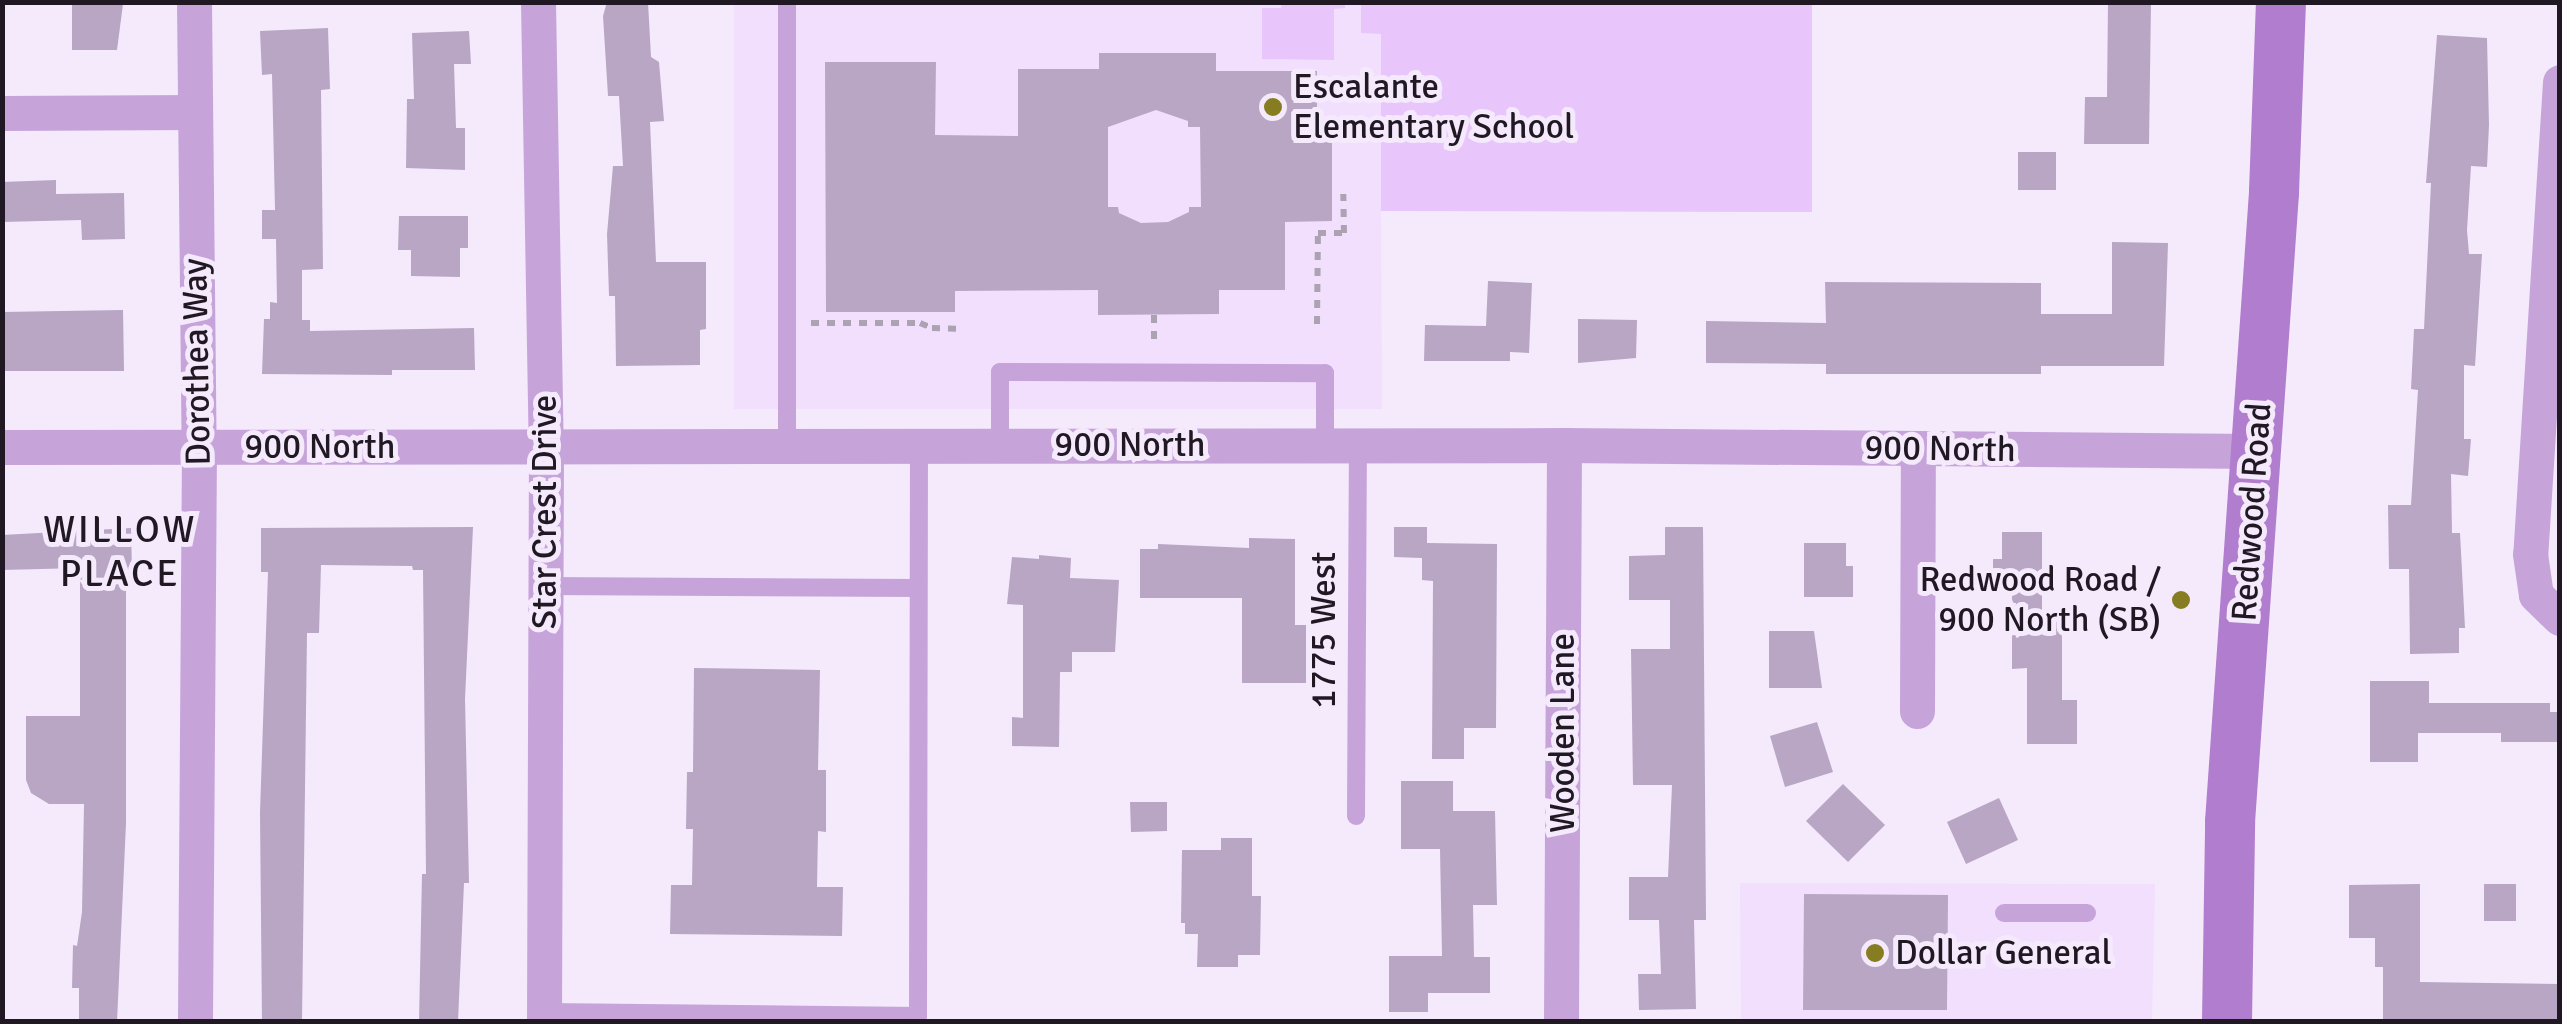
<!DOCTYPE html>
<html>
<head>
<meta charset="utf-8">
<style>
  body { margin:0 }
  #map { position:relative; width:2562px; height:1024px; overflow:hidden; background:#f5e9fc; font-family:Signika,sans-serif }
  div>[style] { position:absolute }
  .built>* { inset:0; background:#f1dffd }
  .green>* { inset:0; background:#e8c6fc }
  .building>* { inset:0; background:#b8a6c4 }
  .path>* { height:6px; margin-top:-3px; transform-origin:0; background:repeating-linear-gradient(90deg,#aca2b2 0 8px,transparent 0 16px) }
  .lane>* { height:18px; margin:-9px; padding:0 9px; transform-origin:9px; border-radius:9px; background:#c6a4da }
  .street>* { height:35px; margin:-17.5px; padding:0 17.5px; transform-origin:17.5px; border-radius:17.5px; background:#c6a4da }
  .secondary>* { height:50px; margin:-25px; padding:0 25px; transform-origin:25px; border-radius:25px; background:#b17dce }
  .dots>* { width:28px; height:28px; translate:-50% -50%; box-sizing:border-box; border:5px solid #f5e9fc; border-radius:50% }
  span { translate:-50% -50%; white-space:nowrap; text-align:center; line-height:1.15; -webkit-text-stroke:10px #f5e9fc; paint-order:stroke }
  .poi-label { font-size:35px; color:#201924 }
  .left { translate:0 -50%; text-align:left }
  .right { translate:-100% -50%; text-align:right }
  .street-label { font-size:35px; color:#201924 }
  .neighbourhood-label { font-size:38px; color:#201924; letter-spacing:2.5px }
  .frame { position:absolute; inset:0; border:5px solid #201924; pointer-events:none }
</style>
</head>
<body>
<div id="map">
  <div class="built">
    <div style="clip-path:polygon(734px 3px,1812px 3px,1812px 212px,1381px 211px,1382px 409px,734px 409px)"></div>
    <div style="clip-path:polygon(1740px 883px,2155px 884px,2152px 1021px,1741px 1021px)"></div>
  </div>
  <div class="green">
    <div style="clip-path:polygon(1282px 3px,1345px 3px,1345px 8px,1334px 9px,1334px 60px,1262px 59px,1262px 8px,1281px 8px)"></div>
    <div style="clip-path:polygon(1361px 3px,1812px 3px,1812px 212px,1381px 211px,1381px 34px,1361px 33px)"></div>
  </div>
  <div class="building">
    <div style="clip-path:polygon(607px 2px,648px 2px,651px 57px,659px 62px,664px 121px,650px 122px,656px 262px,706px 262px,706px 329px,700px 330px,700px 365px,616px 366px,615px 296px,609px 296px,607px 234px,613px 166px,623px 166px,619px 96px,608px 96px,603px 16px)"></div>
    <div style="clip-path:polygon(2108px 2px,2151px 2px,2149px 144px,2084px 144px,2085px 97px,2107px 97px)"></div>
    <div style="clip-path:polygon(72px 4px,123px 4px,117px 50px,72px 50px)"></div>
    <div style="clip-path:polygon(328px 28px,330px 89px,321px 90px,323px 269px,302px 270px,302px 320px,310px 320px,310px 331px,474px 328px,475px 370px,392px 370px,392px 375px,262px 374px,264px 319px,270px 319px,270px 302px,277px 303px,276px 239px,262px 239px,262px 210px,275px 210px,272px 74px,262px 75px,260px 31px)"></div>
    <div style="clip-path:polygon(469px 31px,471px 64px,454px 64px,456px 128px,465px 128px,465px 170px,406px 168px,407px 99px,414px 99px,412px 33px)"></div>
    <div style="clip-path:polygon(2437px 35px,2487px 38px,2489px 125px,2487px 167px,2471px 166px,2467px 230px,2469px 254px,2482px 254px,2475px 366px,2464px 365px,2464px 439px,2471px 439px,2468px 476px,2451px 474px,2452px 533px,2460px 533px,2465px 628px,2459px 628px,2459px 653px,2410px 654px,2409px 569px,2389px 569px,2388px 505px,2411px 505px,2418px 390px,2411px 389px,2414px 329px,2424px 329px,2431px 183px,2426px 183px)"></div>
    <div style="clip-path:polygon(evenodd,1099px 53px,1216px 53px,1216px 71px,1317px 71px,1317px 118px,1332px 118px,1332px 221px,1285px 222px,1285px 290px,1219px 290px,1219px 314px,1098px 315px,1098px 290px,955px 291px,955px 312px,826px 312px,825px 62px,936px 62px,935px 135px,1018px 136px,1018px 69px,1099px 69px,1099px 53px,1156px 110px,1188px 121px,1188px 127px,1200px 127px,1201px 207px,1189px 207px,1189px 212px,1168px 222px,1141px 223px,1119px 213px,1118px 207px,1108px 207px,1108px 127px,1156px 110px)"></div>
    <div style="clip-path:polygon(2018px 152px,2056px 152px,2056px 190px,2018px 190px)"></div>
    <div style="clip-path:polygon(56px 180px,56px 194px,124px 193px,125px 239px,82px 240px,81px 220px,2px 222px,2px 182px)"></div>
    <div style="clip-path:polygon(399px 216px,468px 216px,468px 248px,460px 248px,460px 277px,411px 276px,411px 250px,398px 250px)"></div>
    <div style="clip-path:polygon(2112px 242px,2168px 243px,2164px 366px,2041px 366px,2041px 374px,1826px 374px,1826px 364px,1706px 363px,1706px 321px,1826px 323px,1825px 282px,2041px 283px,2041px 314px,2112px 314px)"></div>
    <div style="clip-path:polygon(1488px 281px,1532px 283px,1529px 353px,1510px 352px,1510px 361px,1424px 361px,1425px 325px,1486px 326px)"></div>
    <div style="clip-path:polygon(123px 310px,124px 371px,2px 371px,2px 312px)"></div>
    <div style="clip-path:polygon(1578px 319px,1637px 320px,1636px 358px,1578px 363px)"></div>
    <div style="clip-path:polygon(473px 527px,465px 699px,469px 883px,464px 883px,458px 1022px,419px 1022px,422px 874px,426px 874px,423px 570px,413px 570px,412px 566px,321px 565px,319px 633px,307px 633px,302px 1022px,262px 1022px,260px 813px,268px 572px,261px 572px,261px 528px)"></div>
    <div style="clip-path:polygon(1394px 527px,1427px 527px,1427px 543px,1497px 544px,1496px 728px,1464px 728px,1464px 759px,1432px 759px,1433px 581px,1422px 580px,1422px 558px,1394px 557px)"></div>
    <div style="clip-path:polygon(1665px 527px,1703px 527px,1706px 920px,1694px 920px,1696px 1009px,1639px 1010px,1638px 974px,1661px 974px,1659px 920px,1629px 920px,1629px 877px,1668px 877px,1672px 785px,1633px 785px,1631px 649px,1670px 649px,1670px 600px,1629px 600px,1629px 556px,1665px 555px)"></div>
    <div style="clip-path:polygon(131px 528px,132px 571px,126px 571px,126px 823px,117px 1022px,79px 1022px,79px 988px,72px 988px,73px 945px,77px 946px,82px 912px,84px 804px,49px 804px,31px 793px,26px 780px,26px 716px,80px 716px,80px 568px,2px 570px,2px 535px)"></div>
    <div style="clip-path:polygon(2002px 532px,2042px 532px,2042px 615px,2062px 615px,2062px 700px,2077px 700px,2077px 744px,2027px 744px,2027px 668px,2012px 669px,2012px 589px,1993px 589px,1993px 559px,2002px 559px)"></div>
    <div style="clip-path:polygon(1249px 538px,1295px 539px,1295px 625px,1306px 625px,1306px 683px,1242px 683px,1242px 598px,1140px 598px,1140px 549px,1158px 549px,1158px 544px,1249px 548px)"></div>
    <div style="clip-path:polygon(1804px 543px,1846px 543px,1846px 566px,1853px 566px,1853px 597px,1804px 597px)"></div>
    <div style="clip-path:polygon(1039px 555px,1071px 558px,1070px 578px,1119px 580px,1115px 652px,1072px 652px,1072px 672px,1060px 672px,1059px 747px,1012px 746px,1012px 717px,1023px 718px,1023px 605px,1007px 604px,1012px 557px,1039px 559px)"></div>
    <div style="clip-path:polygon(1769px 631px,1814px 631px,1822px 688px,1769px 688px)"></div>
    <div style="clip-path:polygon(694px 668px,820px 670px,818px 770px,826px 770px,826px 832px,818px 831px,817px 887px,843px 887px,842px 936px,670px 934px,671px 885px,692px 885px,693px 829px,686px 829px,687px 772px,693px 772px)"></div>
    <div style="clip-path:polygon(2370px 681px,2429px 681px,2429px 703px,2550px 703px,2550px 712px,2560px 712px,2560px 742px,2501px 742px,2501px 733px,2418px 733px,2418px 762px,2370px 762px)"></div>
    <div style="clip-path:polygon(1817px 722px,1833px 772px,1785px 787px,1770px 736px)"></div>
    <div style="clip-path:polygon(1401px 781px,1453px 781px,1453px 811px,1495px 811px,1497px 905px,1473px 905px,1474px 957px,1490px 957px,1490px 993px,1428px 993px,1428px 1012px,1389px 1012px,1389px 956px,1442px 956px,1440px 849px,1401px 849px)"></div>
    <div style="clip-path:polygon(1843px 784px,1885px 825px,1848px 862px,1806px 821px)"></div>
    <div style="clip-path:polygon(1999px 798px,2018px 840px,1966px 864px,1947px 822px)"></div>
    <div style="clip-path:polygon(1130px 802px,1167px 802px,1167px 831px,1131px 832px)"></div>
    <div style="clip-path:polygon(1221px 838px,1252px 838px,1252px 896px,1261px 896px,1260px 955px,1238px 955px,1238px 967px,1197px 967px,1198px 934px,1185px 934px,1185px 923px,1181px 923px,1182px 850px,1221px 850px)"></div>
    <div style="clip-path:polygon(2420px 884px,2420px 982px,2560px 984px,2560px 1022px,2383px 1022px,2383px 967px,2375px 967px,2375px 938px,2349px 938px,2349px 885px)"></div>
    <div style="clip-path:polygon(2484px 884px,2516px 884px,2516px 921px,2484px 921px)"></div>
    <div style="clip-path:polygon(1804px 894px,1948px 895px,1947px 1010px,1803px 1010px)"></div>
  </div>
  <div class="path">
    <div style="left:1154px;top:315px;width:30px;rotate:90deg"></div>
    <div style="left:811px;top:323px;width:109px"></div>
    <div style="left:920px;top:323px;width:13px;rotate:23deg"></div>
    <div style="left:932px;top:328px;width:32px;rotate:2deg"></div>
    <div style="left:1317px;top:324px;width:91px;rotate:-89.4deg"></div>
    <div style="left:1318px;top:233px;width:26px"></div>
    <div style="left:1344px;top:233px;width:39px;rotate:-91deg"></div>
  </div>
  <div class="lane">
    <div style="left:787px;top:446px;width:444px;rotate:-90deg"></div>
    <div style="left:1000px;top:446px;width:74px;rotate:-90deg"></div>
    <div style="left:1000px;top:372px;width:325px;rotate:0.2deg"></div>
    <div style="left:1325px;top:373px;width:72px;rotate:90deg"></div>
    <div style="left:546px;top:586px;width:371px;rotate:0.3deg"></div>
    <div style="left:1356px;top:816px;width:371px;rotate:-89.7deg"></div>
    <div style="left:2004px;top:913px;width:83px"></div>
    <div style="left:544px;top:1012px;width:374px;rotate:0.6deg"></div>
    <div style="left:918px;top:1016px;width:570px;rotate:-89.9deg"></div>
  </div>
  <div class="street">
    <div style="left:194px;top:2px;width:445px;rotate:89.4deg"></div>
    <div style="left:199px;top:447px;width:575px;rotate:90.4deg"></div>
    <div style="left:538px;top:2px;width:445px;rotate:89deg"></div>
    <div style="left:546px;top:447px;width:575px;rotate:90.2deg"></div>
    <div style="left:2560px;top:82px;width:473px;rotate:93.6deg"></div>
    <div style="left:2530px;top:554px;width:41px;rotate:81.7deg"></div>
    <div style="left:2536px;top:595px;width:33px;rotate:44deg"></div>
    <div style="left:2px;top:113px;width:193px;rotate:-0.3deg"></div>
    <div style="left:2px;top:447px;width:1562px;rotate:-0.07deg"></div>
    <div style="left:1564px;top:445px;width:693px;rotate:0.5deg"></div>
    <div style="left:1917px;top:711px;width:262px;rotate:-89.8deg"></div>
    <div style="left:1561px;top:1022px;width:577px;rotate:-89.7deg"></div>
  </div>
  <div class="secondary">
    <div style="left:2227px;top:1022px;width:200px;rotate:-89.1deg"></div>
    <div style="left:2230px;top:822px;width:632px;rotate:-86deg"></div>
    <div style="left:2274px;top:192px;width:190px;rotate:-87.9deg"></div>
  </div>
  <div class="dots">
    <div style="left:1273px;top:107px;background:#867c21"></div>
    <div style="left:2181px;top:600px;background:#867c21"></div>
    <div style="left:1875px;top:953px;background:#867c21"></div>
  </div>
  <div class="poi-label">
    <span class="left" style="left:1293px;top:107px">Escalante<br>Elementary School</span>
    <span class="right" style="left:2161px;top:600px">Redwood Road /<br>900 North (SB)</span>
    <span class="left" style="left:1895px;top:953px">Dollar General</span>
  </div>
  <div class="street-label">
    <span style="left:197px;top:362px;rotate:-91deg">Dorothea Way</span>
    <span style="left:1130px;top:445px">900 North</span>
    <span style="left:320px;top:447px">900 North</span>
    <span style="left:1940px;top:449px;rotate:1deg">900 North</span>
    <span style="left:545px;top:512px;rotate:-90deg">Star Crest Drive</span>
    <span style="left:2252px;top:512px;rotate:-86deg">Redwood Road</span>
    <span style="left:1324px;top:630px;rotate:-90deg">1775 West</span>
    <span style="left:1563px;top:733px;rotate:-90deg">Wooden Lane</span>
  </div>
  <div class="neighbourhood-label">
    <span style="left:120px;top:552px">WILLOW<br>PLACE</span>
  </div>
  <div class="frame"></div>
</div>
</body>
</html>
